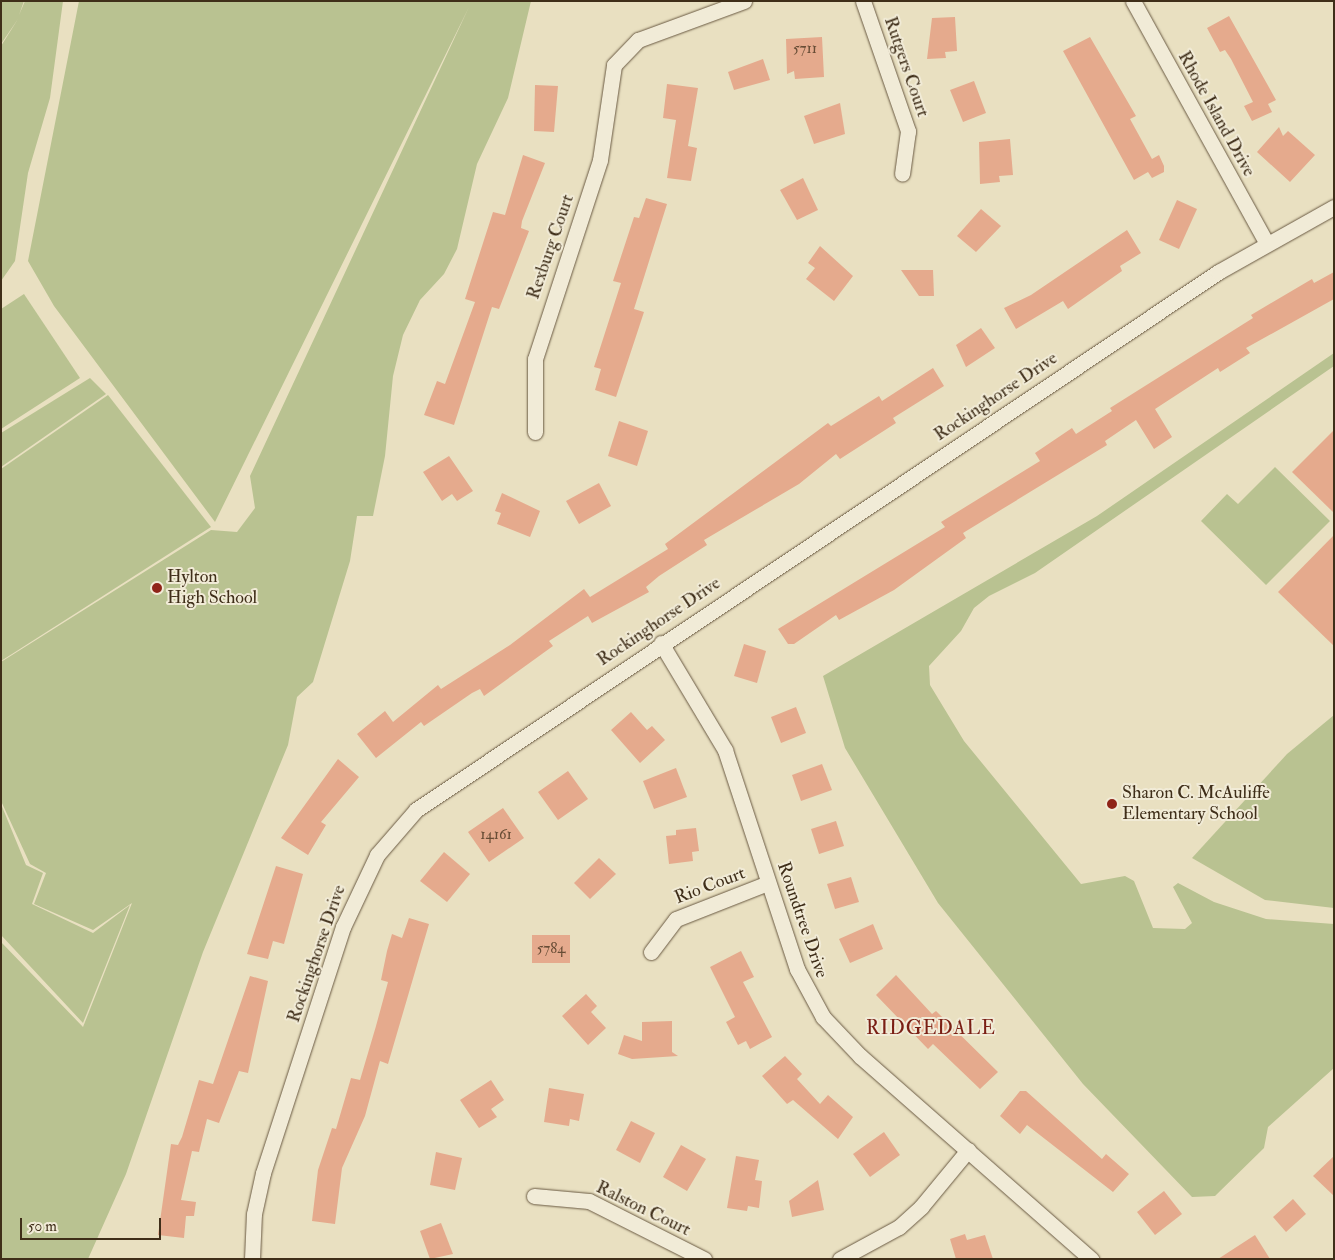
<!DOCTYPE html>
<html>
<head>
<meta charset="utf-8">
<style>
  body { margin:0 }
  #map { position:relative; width:1335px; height:1260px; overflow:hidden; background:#e9e0c1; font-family:"IM FELL Double Pica",serif }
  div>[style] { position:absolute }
  .green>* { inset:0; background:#b9c291 }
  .building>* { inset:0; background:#e5aa8d }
  .roads { filter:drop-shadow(0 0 1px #6a5a43) drop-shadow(0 0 1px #6a5a43) }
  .minor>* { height:15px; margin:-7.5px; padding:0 7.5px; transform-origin:7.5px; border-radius:7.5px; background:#f1ebd7 }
  .dots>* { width:14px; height:14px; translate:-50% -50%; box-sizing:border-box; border:2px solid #f1ebd7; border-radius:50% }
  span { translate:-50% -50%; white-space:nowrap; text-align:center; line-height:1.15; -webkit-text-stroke:4px #f1ebd7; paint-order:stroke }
  .number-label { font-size:15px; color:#684d36 }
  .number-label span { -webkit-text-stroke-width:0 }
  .street-label { font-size:18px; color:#3f2e19 }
  .poi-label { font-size:18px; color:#3f2e19 }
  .left { translate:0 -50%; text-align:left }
  .neighbourhood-label { font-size:19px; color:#7a1f14; letter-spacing:1px }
  .frame { position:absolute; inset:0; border:2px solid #3f2e19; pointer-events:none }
  .scale { position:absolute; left:20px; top:1218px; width:141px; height:22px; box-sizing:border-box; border:2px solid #3f2e19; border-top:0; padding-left:6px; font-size:15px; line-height:18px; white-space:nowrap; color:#3f2e19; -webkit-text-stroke:4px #f1ebd7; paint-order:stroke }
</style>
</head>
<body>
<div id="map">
  <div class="green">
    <div style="clip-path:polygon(1px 1px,24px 1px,19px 15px,25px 1px,63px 1px,50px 98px,28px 173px,15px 261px,1px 281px,1px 46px,18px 19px,1px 44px)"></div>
    <div style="clip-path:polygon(79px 1px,531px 1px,508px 98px,477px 164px,457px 249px,444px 274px,420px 300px,403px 335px,393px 376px,385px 456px,373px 516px,357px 516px,350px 561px,313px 682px,297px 697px,288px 745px,203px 952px,126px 1174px,88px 1259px,1px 1259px,1px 942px,83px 1027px,132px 903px,93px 930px,34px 904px,46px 873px,30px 864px,1px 801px,1px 662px,211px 530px,237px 532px,255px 508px,250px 476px,469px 7px,215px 522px,54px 306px,28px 261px)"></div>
    <div style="clip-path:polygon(24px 294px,80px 378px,1px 429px,1px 309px)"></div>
    <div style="clip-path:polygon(1334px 353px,1334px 366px,1035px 573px,989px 596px,974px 608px,961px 631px,929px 666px,930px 685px,964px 741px,1081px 884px,1125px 876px,1134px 881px,1153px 928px,1185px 929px,1192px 923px,1173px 887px,1178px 883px,1214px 902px,1266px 919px,1334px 924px,1334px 1068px,1268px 1127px,1264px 1148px,1215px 1196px,1192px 1197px,1083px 1084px,938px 903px,845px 748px,823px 676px,1097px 516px)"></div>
    <div style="clip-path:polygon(90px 378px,106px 394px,1px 467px,1px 433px)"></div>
    <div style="clip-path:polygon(108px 395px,211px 527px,1px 661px,1px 469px)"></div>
    <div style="clip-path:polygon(1275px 467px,1330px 521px,1266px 585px,1201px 521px,1227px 494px,1238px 504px)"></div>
    <div style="clip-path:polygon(1334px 715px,1334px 908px,1265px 900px,1192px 858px,1287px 754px)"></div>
    <div style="clip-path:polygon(1px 804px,26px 865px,43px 873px,32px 904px,93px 933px,130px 905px,83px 1023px,1px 935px)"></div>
  </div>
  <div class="building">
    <div style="clip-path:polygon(1229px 16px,1276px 100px,1268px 104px,1272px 112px,1252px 121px,1244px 106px,1253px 102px,1231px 59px,1225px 50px,1220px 52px,1207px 28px)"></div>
    <div style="clip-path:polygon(955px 17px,957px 51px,945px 52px,946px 58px,927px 59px,932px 18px)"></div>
    <div style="clip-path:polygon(822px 37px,824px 77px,795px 79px,794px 71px,787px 74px,786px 39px)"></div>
    <div style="clip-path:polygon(1090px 37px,1136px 116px,1130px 119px,1152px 159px,1159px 155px,1164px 166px,1164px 172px,1152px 178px,1148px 172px,1134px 180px,1063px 51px)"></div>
    <div style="clip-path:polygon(763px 59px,770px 80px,734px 90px,728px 72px)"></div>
    <div style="clip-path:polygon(974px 81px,986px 113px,963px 122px,950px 90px)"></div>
    <div style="clip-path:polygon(667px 84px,698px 88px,688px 146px,697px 148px,691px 181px,667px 178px,676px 120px,663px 118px)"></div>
    <div style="clip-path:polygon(535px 85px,558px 86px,554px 132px,534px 131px)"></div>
    <div style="clip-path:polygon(840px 103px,845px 134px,814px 144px,804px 116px)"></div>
    <div style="clip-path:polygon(1279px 127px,1283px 136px,1288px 131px,1315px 155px,1290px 182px,1257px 152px)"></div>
    <div style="clip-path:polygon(1010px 139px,1013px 175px,999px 176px,1000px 182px,980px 184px,979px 142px)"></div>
    <div style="clip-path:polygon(523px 155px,545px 163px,522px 221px,521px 228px,529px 231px,499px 309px,492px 307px,454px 425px,424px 415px,437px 381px,445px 384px,475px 302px,465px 299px,493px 212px,505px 215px)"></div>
    <div style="clip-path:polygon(803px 178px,818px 210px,797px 220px,780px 190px)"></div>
    <div style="clip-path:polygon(646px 198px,667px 204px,634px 309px,644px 312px,616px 397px,595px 390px,601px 369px,594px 367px,621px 283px,613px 281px,634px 217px,639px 218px)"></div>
    <div style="clip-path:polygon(1177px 200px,1197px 209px,1179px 249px,1159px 240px)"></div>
    <div style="clip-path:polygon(981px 209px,1001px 226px,976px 252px,957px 236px)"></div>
    <div style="clip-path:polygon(1127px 230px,1141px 253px,1120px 266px,1122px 271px,1068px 309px,1063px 301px,1016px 329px,1004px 308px,1031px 295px)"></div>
    <div style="clip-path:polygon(820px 246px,853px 276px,834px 301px,806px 279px,815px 268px,808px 263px)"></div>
    <div style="clip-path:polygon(901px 270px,933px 270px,934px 296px,919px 296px)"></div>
    <div style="clip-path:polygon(1334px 272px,1334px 299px,1246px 348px,1250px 353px,1220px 372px,1218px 368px,1155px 409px,1172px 437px,1154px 449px,1136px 420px,1105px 441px,1107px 445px,963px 533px,966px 538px,894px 590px,839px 620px,836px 615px,794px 644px,788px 644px,778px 629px,945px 527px,941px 522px,1040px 461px,1035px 453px,1072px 428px,1076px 434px,1112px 411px,1110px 408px,1253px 318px,1251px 315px,1312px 279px,1314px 283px)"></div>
    <div style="clip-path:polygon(981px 328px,995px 348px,966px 367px,956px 345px)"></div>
    <div style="clip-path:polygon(933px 368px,944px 386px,893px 418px,896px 423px,840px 459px,836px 454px,799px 484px,704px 540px,707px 545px,659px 576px,646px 587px,649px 592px,592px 623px,588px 616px,549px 641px,553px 646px,484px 696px,480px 689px,472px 693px,424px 726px,421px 722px,376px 758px,357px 734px,385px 711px,393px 722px,438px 685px,441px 689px,510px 645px,584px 589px,590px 597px,668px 549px,665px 544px,828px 423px,831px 426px,879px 396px,882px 401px)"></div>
    <div style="clip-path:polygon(619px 421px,648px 431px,637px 466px,608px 456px)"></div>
    <div style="clip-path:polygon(1334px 430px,1334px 513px,1292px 472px)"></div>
    <div style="clip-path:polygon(449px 456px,473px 491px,457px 501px,452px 494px,442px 501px,423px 472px)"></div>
    <div style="clip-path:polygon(599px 483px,611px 506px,579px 524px,566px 501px)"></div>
    <div style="clip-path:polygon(502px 493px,540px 511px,530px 537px,497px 524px,501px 513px,495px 511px)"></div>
    <div style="clip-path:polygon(1334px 535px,1334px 646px,1278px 592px)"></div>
    <div style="clip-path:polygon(744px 644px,766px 651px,757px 683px,734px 676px)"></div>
    <div style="clip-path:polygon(796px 707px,806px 733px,781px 743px,771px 717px)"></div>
    <div style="clip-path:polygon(631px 712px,647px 730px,652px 726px,665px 740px,640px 763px,611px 730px)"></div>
    <div style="clip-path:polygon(338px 759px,359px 777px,321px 822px,326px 825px,308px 855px,281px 838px)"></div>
    <div style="clip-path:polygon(822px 764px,832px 790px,801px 801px,792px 775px)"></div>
    <div style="clip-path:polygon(676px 768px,687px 797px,654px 809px,643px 781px)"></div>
    <div style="clip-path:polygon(568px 771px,588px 799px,558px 820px,538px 792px)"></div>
    <div style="clip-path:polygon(503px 808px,524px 838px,489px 862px,468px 832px)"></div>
    <div style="clip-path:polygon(836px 821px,844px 846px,819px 854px,811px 829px)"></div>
    <div style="clip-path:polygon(696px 828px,699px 851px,692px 852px,693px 861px,669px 864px,666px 836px,676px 835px,676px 830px)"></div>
    <div style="clip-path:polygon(444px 852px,470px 874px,447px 902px,420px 881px)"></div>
    <div style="clip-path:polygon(599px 858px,616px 874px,590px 899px,574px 883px)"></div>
    <div style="clip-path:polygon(276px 866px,303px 874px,284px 944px,273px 941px,268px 959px,247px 954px)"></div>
    <div style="clip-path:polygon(851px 877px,859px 902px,835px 909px,827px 884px)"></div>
    <div style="clip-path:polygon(409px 918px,429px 924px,388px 1064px,380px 1061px,365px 1116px,342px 1168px,335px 1224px,312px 1221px,318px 1170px,332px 1128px,336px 1129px,351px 1078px,360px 1080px,376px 1026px,388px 982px,381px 980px,387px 951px,392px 934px,402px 938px)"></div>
    <div style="clip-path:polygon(873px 924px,883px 949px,850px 963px,839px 939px)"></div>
    <div style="clip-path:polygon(532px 935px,570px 935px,570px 963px,532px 963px)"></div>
    <div style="clip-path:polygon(741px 951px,754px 977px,743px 982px,772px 1037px,750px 1049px,746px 1041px,738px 1045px,726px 1022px,735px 1017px,710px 967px)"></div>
    <div style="clip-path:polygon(896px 975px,932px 1014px,936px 1011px,998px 1072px,980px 1089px,933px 1044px,928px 1049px,876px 995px)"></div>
    <div style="clip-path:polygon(250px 976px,268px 981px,248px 1073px,239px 1071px,219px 1123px,207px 1119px,199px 1152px,192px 1151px,181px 1200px,196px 1202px,194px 1216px,186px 1216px,184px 1238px,158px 1235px,171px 1144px,178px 1145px,182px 1137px,199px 1080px,213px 1084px)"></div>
    <div style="clip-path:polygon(586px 994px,597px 1006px,591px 1012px,606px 1028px,588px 1045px,562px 1016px)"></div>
    <div style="clip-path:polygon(672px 1021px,672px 1052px,678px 1056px,632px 1059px,618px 1054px,624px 1035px,642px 1041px,642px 1022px)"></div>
    <div style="clip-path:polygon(785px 1056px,802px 1074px,797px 1079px,820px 1104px,828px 1095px,853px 1117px,838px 1139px,793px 1100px,787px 1104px,762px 1076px)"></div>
    <div style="clip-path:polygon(491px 1080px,504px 1100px,491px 1109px,497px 1117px,479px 1128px,460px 1100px)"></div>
    <div style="clip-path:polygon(549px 1088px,584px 1094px,579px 1121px,570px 1119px,569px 1126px,544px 1122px)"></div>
    <div style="clip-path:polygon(1020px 1091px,1026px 1091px,1102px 1159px,1106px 1154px,1129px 1174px,1113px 1192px,1027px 1125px,1020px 1134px,1000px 1116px)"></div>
    <div style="clip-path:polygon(631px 1121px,655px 1133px,640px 1163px,616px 1150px)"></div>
    <div style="clip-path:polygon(884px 1132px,900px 1155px,870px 1177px,853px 1154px)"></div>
    <div style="clip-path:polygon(681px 1145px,706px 1159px,687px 1191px,663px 1177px)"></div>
    <div style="clip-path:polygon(436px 1152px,462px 1158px,455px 1190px,430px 1185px)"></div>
    <div style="clip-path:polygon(736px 1156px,759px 1160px,755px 1180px,762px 1181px,759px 1208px,748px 1206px,747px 1211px,727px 1208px)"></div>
    <div style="clip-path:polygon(1334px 1156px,1334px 1196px,1313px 1176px)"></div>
    <div style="clip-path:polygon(818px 1180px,824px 1210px,792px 1217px,789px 1201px)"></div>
    <div style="clip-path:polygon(1164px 1191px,1182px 1214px,1155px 1235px,1137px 1212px)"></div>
    <div style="clip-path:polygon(1293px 1199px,1306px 1214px,1286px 1232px,1273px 1217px)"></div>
    <div style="clip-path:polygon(441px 1223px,453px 1254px,430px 1259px,420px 1231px)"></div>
    <div style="clip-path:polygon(965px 1234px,967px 1240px,985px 1235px,993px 1259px,956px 1259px,950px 1239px)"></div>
    <div style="clip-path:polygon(1255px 1235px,1270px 1259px,1218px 1259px)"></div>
  </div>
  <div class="roads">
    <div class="minor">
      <div style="left:863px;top:1px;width:138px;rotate:70.9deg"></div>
      <div style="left:908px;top:131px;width:43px;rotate:97.9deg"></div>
      <div style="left:1133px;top:1px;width:277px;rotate:61.1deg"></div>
      <div style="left:535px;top:432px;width:73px;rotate:-90deg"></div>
      <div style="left:535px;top:359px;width:209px;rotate:-71.9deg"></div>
      <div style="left:600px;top:160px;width:96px;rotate:-81.6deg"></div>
      <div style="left:614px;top:65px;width:35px;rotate:-46deg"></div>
      <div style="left:638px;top:40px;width:113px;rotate:-20.2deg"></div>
      <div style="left:661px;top:643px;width:125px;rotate:59.1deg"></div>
      <div style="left:725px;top:750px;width:231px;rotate:71.8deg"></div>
      <div style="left:797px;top:969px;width:55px;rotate:61.6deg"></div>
      <div style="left:823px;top:1017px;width:54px;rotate:46.5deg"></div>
      <div style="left:860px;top:1056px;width:308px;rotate:41.3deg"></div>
      <div style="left:651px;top:952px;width:41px;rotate:-52.9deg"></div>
      <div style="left:676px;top:919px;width:99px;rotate:-21.4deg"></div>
      <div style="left:534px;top:1196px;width:55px;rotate:5.2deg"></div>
      <div style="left:589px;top:1201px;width:129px;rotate:26.8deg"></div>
      <div style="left:252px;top:1259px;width:45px;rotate:-87.5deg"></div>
      <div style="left:254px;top:1214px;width:42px;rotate:-77.6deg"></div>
      <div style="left:263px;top:1173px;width:259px;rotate:-72deg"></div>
      <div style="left:343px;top:927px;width:80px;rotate:-64.7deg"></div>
      <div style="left:377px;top:855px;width:60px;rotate:-49.1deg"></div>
      <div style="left:416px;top:810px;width:966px;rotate:-33.85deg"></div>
      <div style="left:1218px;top:272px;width:133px;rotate:-29.3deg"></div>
      <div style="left:840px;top:1259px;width:67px;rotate:-28.5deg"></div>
      <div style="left:899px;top:1227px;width:30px;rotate:-42deg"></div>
      <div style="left:921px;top:1207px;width:74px;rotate:-50.5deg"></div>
    </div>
  </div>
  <div class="dots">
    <div style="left:157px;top:588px;background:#8f2418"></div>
    <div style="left:1112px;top:804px;background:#8f2418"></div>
  </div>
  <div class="number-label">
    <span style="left:805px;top:49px">5711</span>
    <span style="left:496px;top:835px">14161</span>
    <span style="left:551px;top:949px">5784</span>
  </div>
  <div class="street-label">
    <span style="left:906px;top:67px;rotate:71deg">Rutgers Court</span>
    <span style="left:1216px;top:114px;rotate:61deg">Rhode Island Drive</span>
    <span style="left:551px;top:247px;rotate:-71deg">Rexburg Court</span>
    <span style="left:996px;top:397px;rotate:-34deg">Rockinghorse Drive</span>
    <span style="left:659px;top:622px;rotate:-34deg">Rockinghorse Drive</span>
    <span style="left:710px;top:886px;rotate:-21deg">Rio Court</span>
    <span style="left:802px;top:920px;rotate:71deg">Roundtree Drive</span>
    <span style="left:317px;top:954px;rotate:-71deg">Rockinghorse Drive</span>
    <span style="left:643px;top:1209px;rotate:26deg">Ralston Court</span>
  </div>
  <div class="poi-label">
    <span class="left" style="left:167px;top:588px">Hylton<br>High School</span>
    <span class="left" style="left:1122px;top:804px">Sharon C. McAuliffe<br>Elementary School</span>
  </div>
  <div class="neighbourhood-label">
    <span style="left:931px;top:1029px">RIDGEDALE</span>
  </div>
  <div class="frame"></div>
  <div class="scale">50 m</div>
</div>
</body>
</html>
